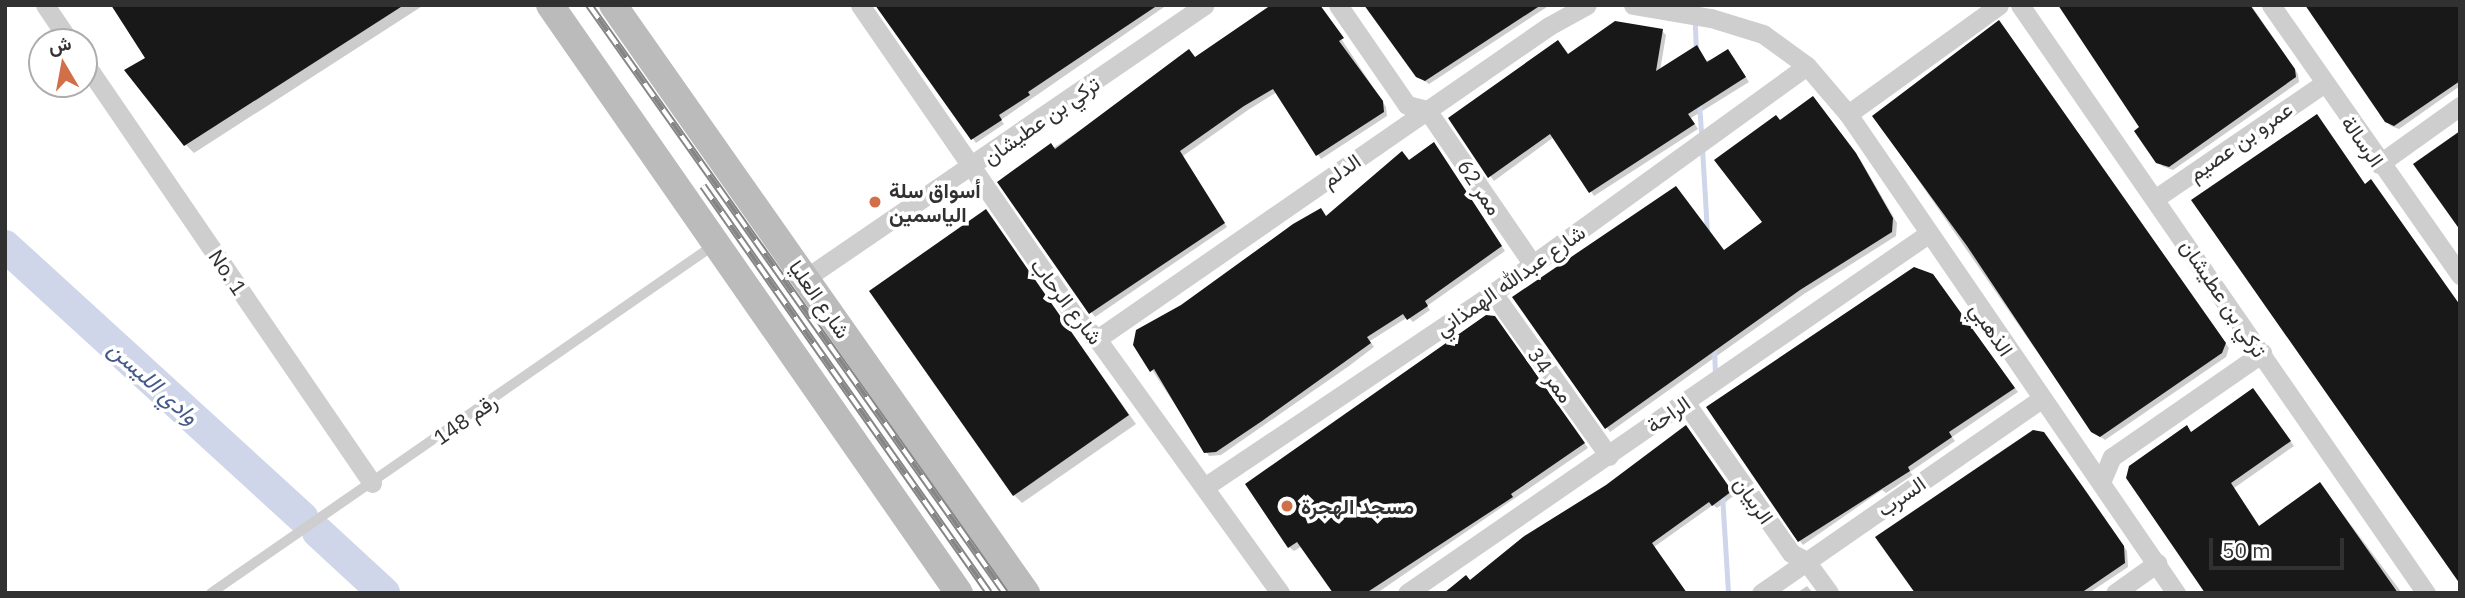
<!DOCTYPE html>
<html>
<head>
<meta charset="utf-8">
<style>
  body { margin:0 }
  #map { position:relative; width:2465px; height:598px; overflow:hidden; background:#fff; font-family:"IBM Plex Sans",Vazirmatn,sans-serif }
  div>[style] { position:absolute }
  .shadow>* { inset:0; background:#0003 }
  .stream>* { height:5px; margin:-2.5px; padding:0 2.5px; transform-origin:2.5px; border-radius:2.5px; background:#cfd6e9 }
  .river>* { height:32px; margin:-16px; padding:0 16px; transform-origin:16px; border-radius:16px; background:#cfd6e9 }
  .building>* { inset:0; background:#181818 }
  .lane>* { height:10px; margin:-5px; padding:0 5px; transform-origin:5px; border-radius:5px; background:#cecece }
  .street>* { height:19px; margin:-9.5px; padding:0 9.5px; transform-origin:9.5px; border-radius:9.5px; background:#cecece }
  .secondary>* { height:28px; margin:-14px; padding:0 14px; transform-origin:14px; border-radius:14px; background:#bbb }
  .rail>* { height:8px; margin-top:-4px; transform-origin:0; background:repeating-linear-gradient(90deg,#fff 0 16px,#868686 0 32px); box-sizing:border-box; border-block:2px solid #868686 }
  .dots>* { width:19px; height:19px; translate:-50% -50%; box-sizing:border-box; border:4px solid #fff; border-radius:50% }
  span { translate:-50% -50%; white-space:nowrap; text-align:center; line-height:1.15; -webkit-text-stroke:7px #fff; paint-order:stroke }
  .street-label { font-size:21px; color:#313131 }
  .poi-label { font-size:21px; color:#313131; font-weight:700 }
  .left { translate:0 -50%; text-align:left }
  .water-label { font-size:23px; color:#47598a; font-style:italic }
  .frame { position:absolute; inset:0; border:7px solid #313131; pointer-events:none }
  .north { position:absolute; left:28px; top:28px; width:70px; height:70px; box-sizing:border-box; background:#fff; border:2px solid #adadad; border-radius:50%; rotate:350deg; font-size:19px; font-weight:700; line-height:28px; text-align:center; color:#313131 }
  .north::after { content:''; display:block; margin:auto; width:24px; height:32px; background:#d16f49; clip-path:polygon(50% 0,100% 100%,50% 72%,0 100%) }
  .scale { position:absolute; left:2209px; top:538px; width:135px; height:32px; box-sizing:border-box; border:4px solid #313131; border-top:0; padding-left:9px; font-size:21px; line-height:24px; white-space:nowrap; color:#313131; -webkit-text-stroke:5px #fff; paint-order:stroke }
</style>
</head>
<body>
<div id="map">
  <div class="shadow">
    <div style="clip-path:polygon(113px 5px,424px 5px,194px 153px,186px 145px,148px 58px)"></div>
    <div style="clip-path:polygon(877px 5px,1167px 5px,1001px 120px,1004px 124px,976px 143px)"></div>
    <div style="clip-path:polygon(1319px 5px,1386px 107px,1387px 116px,1321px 159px,1277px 92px,1248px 110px,1183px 156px,1227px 227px,1095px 317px,999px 182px,1195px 59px)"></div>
    <div style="clip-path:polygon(1366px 5px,1550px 5px,1429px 84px,1417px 76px)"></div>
    <div style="clip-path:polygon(2060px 5px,2251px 5px,2298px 74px,2299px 82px,2173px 170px,2162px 166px,2141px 127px)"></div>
    <div style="clip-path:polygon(2460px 5px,2460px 86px,2399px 129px,2391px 126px,2386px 121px)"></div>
    <div style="clip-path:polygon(2003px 26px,2229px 348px,2226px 357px,2105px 440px,2092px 431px,1874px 116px)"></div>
    <div style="clip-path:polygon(1662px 31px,1666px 35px,1660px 71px,1732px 55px,1749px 82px,1691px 118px,1698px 129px,1594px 196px,1554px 137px,1494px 181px,1450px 119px,1569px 56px)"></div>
    <div style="clip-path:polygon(1781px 122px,1860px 159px,1897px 223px,1896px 236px,1804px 294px,1610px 432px,1514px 298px,1724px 252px,1764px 222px)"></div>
    <div style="clip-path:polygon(1437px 148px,1505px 251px,1427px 306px,1430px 310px,1413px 322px,1408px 317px,1370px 341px,1374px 347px,1349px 366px,1221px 455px,1209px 456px,1135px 344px)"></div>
    <div style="clip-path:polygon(986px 212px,1136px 424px,1022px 503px,1014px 495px)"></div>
    <div style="clip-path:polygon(1936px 280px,2018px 392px,1952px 437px,1955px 441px,1910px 472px,1913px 475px,1886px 493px,1882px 490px,1803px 545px,1800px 541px)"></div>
    <div style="clip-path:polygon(1499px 323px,1588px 448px,1377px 593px,1335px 593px,1302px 546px,1294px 551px,1289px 547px)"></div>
    <div style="clip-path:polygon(2257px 395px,2294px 446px,2234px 488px,2260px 527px,2324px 489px,2402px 593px,2209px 593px,2192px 433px)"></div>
    <div style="clip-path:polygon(1690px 431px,1735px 495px,1717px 508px,1713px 505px,1654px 547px,1686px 593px,1443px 593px,1466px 577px,1470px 582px)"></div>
    <div style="clip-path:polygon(2047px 438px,2127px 551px,2128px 567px,2089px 593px,1916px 593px)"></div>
    <div style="clip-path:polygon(1807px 586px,1813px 593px,1797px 593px)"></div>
  </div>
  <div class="stream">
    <div style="left:1694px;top:5px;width:46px;rotate:87.5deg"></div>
    <div style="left:1699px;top:103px;width:32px;rotate:86deg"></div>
    <div style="left:1702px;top:148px;width:85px;rotate:86.6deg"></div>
    <div style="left:1714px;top:347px;width:29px;rotate:88deg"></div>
    <div style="left:1722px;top:494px;width:99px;rotate:86.5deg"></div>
  </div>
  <div class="river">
    <div style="left:5px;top:246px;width:403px;rotate:42.4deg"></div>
    <div style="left:318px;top:532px;width:90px;rotate:42.7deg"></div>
  </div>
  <div class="building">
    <div style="clip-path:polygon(111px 5px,404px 5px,184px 146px,124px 70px,145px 58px)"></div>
    <div style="clip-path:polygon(875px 5px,1158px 5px,1028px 92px,1030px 95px,999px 115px,1002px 120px,971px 140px)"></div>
    <div style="clip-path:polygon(1271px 5px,1320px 5px,1344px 38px,1339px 41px,1383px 101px,1384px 112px,1316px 156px,1273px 89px,1244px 106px,1180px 151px,1225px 223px,1089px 314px,997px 182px,1051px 143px,1055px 149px,1189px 49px,1195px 57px)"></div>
    <div style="clip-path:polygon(1364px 5px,1541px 5px,1425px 81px,1416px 77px)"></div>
    <div style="clip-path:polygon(2058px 5px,2250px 5px,2295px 69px,2296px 77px,2169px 167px,2156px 163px,2134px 131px,2139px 127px)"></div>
    <div style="clip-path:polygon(2305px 5px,2460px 5px,2460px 81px,2394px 126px,2385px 122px)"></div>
    <div style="clip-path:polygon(1999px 20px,2226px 343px,2222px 353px,2100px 437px,2091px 432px,1967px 246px,1872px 116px)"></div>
    <div style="clip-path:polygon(1615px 21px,1663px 29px,1656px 71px,1697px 45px,1707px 62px,1728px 49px,1746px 77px,1688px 114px,1695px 124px,1589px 193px,1550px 134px,1488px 178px,1448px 118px,1558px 40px,1568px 54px)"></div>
    <div style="clip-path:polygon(1813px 96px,1856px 153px,1893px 218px,1892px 232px,1800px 290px,1605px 429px,1512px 297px,1676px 186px,1724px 250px,1762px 222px,1714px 160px,1776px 115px,1780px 120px)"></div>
    <div style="clip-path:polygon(2317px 114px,2365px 184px,2371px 179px,2460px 305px,2460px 584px,2191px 200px)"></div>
    <div style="clip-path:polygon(2460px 131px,2460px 230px,2413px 164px)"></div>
    <div style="clip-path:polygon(1434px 142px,1502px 246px,1425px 301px,1428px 306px,1407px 320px,1403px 314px,1367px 337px,1371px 343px,1262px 421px,1216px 452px,1204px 453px,1154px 369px,1150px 372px,1133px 345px,1136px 330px,1181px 305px,1293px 224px,1321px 208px,1326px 216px,1402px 151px,1409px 160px)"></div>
    <div style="clip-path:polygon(986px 209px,1129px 415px,1013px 496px,869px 291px)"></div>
    <div style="clip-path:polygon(1914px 267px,1933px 274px,2015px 388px,1949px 432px,1952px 437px,1908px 467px,1910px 471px,1798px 542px,1706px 407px)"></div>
    <div style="clip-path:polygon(1486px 315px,1495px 316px,1585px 443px,1511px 494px,1513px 497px,1366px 593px,1333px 593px,1297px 542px,1288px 548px,1245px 484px)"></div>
    <div style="clip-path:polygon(2253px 388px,2291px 441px,2231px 483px,2259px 526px,2320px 482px,2398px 593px,2205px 593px,2126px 478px,2129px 466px,2187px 425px,2191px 432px)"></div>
    <div style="clip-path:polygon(1686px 425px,1732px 491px,1712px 506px,1709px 502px,1652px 543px,1687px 593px,1444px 593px,1466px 575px,1470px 580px,1523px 537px,1606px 485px)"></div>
    <div style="clip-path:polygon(2033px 430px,2044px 432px,2083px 487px,2124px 546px,2125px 563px,2081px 593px,1915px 593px,1875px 537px)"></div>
  </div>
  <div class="lane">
    <div style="left:211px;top:593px;width:612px;rotate:-34.68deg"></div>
  </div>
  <div class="street">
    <div style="left:45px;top:5px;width:45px;rotate:56deg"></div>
    <div style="left:860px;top:5px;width:379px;rotate:55.4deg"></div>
    <div style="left:1075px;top:317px;width:31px;rotate:45deg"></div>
    <div style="left:1097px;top:339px;width:313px;rotate:54.2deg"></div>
    <div style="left:1338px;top:5px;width:121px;rotate:55.4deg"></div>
    <div style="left:1407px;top:105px;width:21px;rotate:14deg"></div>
    <div style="left:1427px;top:110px;width:188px;rotate:55.6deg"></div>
    <div style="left:1633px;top:5px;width:79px;rotate:9.5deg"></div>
    <div style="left:1711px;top:18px;width:54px;rotate:17.1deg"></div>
    <div style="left:1763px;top:34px;width:54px;rotate:36deg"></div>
    <div style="left:1807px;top:66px;width:63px;rotate:49.5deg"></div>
    <div style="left:1848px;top:114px;width:581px;rotate:55.6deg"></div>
    <div style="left:2020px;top:5px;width:715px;rotate:55.38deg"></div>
    <div style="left:2271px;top:5px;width:330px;rotate:55deg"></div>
    <div style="left:84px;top:62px;width:510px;rotate:55.62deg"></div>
    <div style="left:1848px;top:114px;width:186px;rotate:-35.8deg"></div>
    <div style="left:2379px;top:164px;width:100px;rotate:-35.6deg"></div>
    <div style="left:2156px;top:198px;width:202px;rotate:-34.3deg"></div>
    <div style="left:806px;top:278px;width:483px;rotate:-34.4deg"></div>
    <div style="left:1493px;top:293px;width:200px;rotate:54.6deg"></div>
    <div style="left:1097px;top:339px;width:550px;rotate:-34.7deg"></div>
    <div style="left:1549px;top:26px;width:43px;rotate:-28.9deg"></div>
    <div style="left:1685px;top:402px;width:184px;rotate:54.9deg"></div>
    <div style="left:1791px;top:553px;width:17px;rotate:28deg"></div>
    <div style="left:1806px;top:561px;width:39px;rotate:54deg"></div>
    <div style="left:2102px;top:480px;width:25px;rotate:-67deg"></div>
    <div style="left:2112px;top:457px;width:183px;rotate:-34.7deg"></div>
    <div style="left:1206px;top:486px;width:346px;rotate:-33.9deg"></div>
    <div style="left:1493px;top:293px;width:387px;rotate:-35.9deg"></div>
    <div style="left:1407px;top:593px;width:633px;rotate:-34.57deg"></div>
    <div style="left:1761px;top:593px;width:339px;rotate:-34.7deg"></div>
    <div style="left:2115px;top:593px;width:52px;rotate:-35.5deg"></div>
  </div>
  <div class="secondary">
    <div style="left:550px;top:5px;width:716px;rotate:55.18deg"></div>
    <div style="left:613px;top:5px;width:719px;rotate:54.92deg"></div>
  </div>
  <div class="rail">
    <div style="left:589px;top:5px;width:720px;rotate:54.72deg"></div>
    <div style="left:703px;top:186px;width:497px;rotate:54.9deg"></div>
  </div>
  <div class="dots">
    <div style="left:875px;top:202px;background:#d16f49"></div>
    <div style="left:1287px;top:506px;background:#d16f49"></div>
  </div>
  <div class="street-label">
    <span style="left:1041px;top:120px;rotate:-35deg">تركي بن عطيشان</span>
    <span style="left:2240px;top:141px;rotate:-35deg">عمرو بن عصيم</span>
    <span style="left:2363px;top:141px;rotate:55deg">الرسالة</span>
    <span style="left:1341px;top:170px;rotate:-35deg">الدلم</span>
    <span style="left:1480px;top:187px;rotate:56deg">ممر 62</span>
    <span style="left:228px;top:272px;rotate:56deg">No. 1</span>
    <span style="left:1510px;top:280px;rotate:-35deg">شارع عبدالله الهمذاني</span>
    <span style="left:2224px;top:298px;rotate:56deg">تركي بن عطيشان</span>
    <span style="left:820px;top:299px;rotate:55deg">شارع العليا</span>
    <span style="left:1067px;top:301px;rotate:52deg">شارع الرحاب</span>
    <span style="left:1992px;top:329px;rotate:56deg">الذهبي</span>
    <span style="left:1551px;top:375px;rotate:55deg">ممر 34</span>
    <span style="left:1668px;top:414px;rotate:-35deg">الراحة</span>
    <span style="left:465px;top:419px;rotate:-35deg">رقم 148</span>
    <span style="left:1901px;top:496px;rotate:-35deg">السرب</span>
    <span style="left:1754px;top:500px;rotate:55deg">الربيان</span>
  </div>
  <div class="poi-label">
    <span class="left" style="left:889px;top:202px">أسواق سلة<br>الياسمين</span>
    <span class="left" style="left:1301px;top:506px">مسجد الهجرة</span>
  </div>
  <div class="water-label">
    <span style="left:154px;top:382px;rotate:42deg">وادي الليسن</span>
  </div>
  <div class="frame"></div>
  <div class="north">ش</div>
  <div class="scale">50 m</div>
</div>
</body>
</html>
